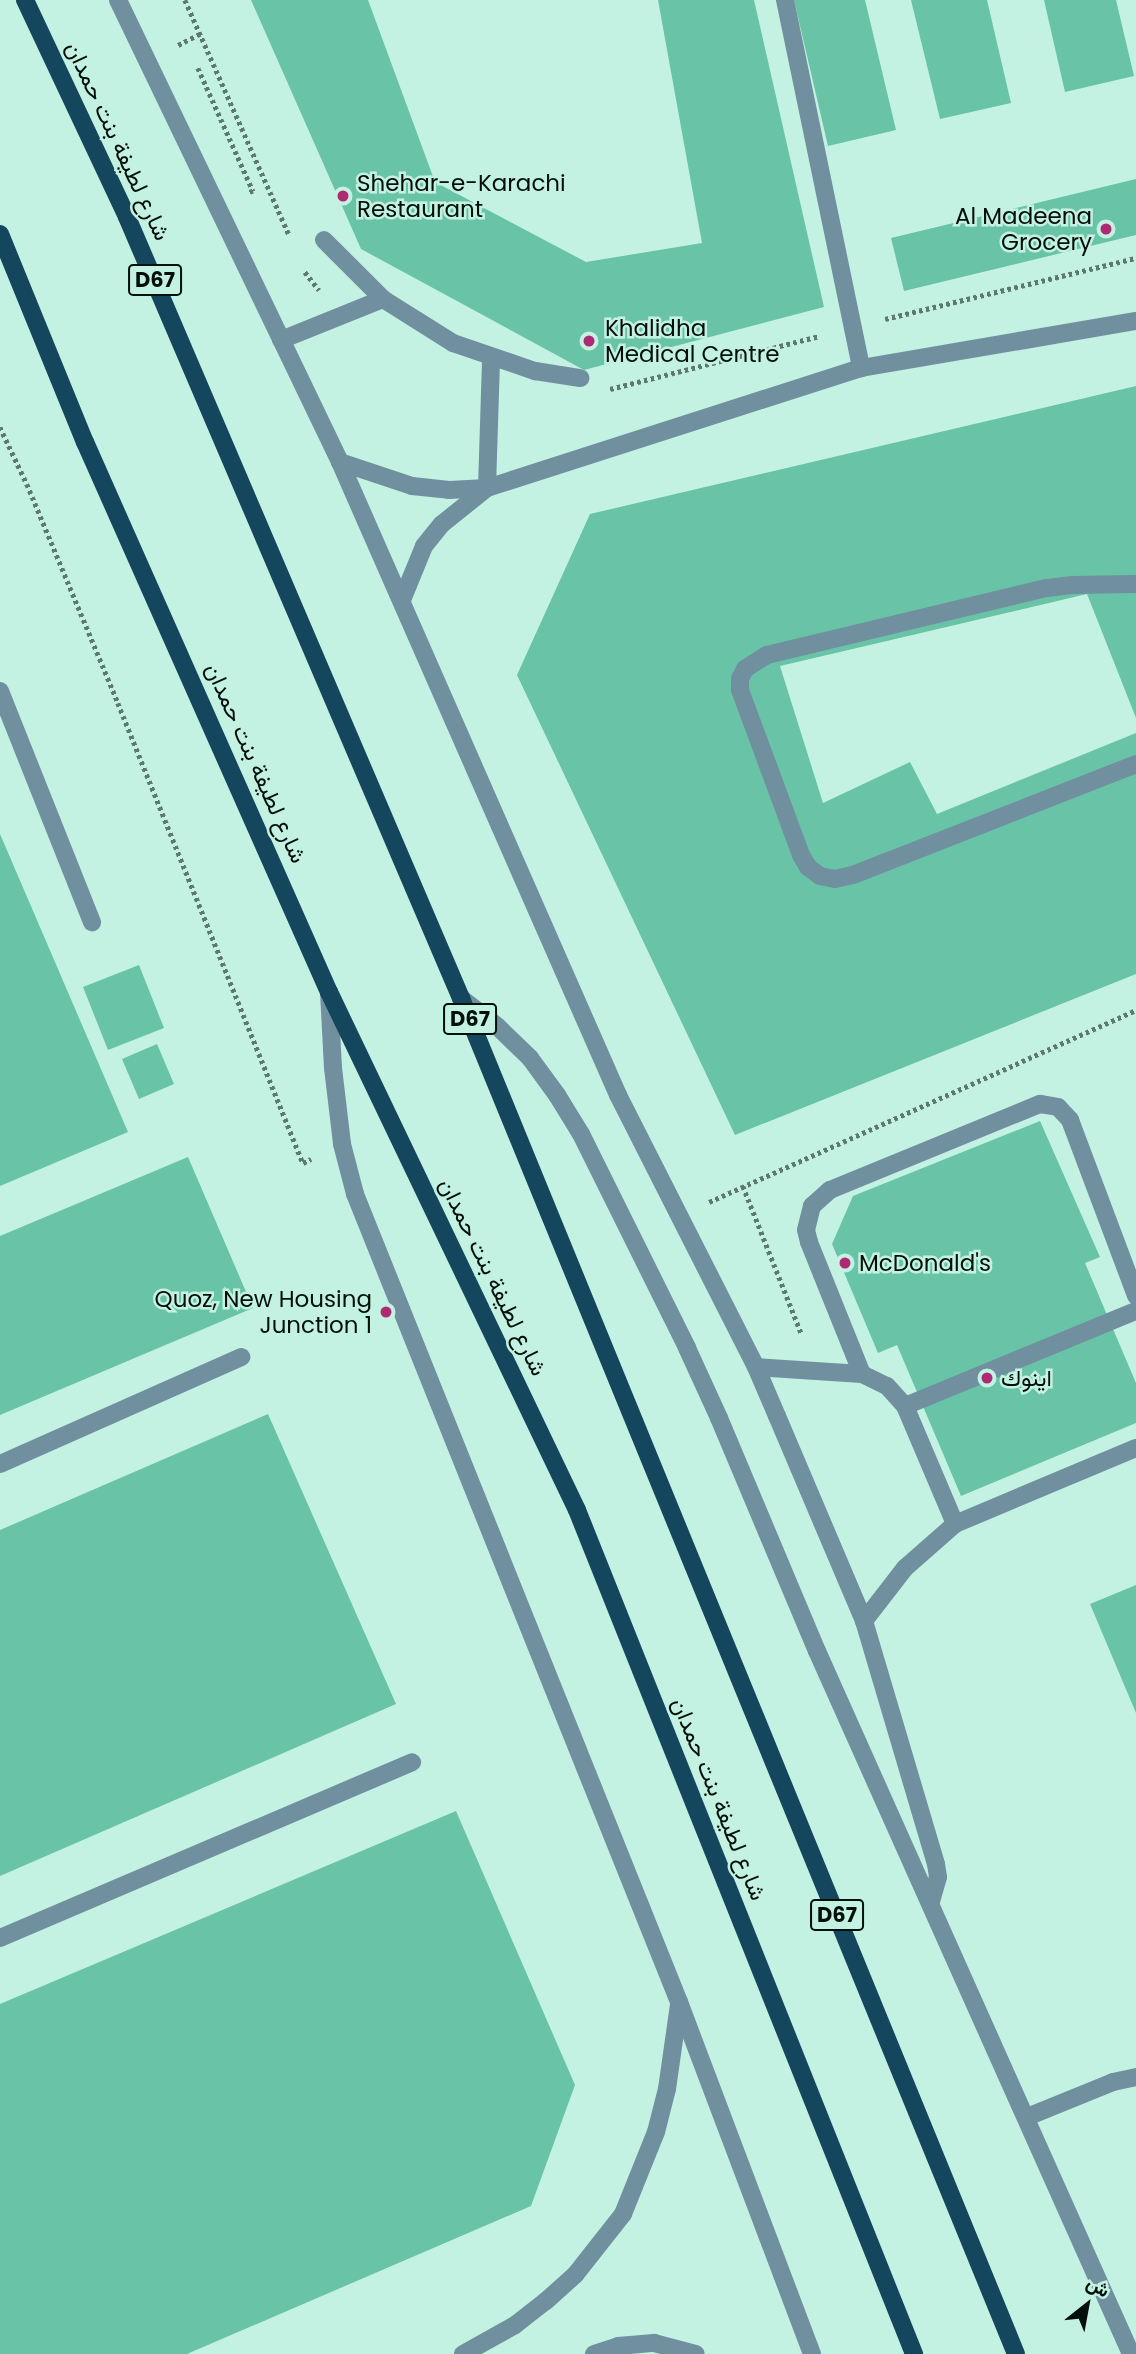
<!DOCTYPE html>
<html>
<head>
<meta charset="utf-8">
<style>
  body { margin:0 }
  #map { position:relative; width:1136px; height:2354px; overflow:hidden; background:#c4f2e2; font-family:Poppins,Vazirmatn,sans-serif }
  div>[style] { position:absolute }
  .building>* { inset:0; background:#69c3a7 }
  .path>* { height:4.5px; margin-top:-2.25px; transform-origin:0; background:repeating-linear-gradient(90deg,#5d796f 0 3.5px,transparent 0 7px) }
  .minor>* { height:18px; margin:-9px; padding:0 9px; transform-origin:9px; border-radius:9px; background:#7090a0 }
  .major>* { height:18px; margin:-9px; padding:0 9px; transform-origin:9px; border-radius:9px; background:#14475e }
  .dots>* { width:19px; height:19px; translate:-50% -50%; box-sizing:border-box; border:4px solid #c4f2e2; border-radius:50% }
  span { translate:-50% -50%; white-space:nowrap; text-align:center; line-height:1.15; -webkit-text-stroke:5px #c4f2e2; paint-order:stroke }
  .shield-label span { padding:2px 5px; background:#c4f2e2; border:2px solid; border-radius:5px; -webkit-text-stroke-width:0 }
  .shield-label { font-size:21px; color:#020f0a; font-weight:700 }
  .street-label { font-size:23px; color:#020f0a }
  .poi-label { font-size:23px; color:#020f0a }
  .left { translate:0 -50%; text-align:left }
  .right { translate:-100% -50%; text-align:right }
  .north { position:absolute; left:1052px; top:2270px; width:70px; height:70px; -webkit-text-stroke:5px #c4f2e2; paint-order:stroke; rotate:31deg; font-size:19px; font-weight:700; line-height:28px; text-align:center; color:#020f0a }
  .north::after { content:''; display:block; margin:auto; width:24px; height:32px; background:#020f0a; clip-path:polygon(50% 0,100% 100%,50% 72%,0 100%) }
</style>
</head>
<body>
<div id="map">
  <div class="building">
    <div style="clip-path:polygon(251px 0,368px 0,435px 182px,586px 262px,702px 243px,658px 0,754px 0,824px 307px,584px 370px,361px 249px)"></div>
    <div style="clip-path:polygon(794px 0,865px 0,896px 130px,828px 146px)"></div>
    <div style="clip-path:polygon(911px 0,987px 0,1011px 103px,940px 119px)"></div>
    <div style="clip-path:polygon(1044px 0,1116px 0,1134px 76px,1065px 92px)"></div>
    <div style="clip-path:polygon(1136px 179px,1136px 235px,904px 291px,891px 238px)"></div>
    <div style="clip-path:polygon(1136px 386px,1136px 718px,1087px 594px,780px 666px,823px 803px,910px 762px,937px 814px,1136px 733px,1136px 974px,735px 1135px,517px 675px,590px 514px)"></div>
    <div style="clip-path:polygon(0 834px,128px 1132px,0 1186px)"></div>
    <div style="clip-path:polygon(139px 965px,164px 1028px,108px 1050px,83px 987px)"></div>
    <div style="clip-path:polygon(157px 1044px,174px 1084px,139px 1099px,122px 1059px)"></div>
    <div style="clip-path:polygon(1040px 1121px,1100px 1257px,1085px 1263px,1136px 1383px,1136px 1423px,961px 1496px,897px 1345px,878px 1353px,832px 1244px,853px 1196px)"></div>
    <div style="clip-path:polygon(188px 1157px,253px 1308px,0 1415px,0 1236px)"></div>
    <div style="clip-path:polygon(268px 1414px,396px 1704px,0 1876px,0 1530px)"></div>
    <div style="clip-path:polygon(1136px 1585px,1136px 1713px,1090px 1604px)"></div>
    <div style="clip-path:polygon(456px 1811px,575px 2085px,531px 2206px,187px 2354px,0 2354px,0 2004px)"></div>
  </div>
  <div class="path">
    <div style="left:185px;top:0;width:257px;rotate:66.1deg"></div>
    <div style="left:178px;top:45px;width:25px;rotate:-27deg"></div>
    <div style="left:198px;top:68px;width:135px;rotate:65.9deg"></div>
    <div style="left:253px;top:191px;width:5px;rotate:158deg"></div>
    <div style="left:305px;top:272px;width:23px;rotate:52deg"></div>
    <div style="left:885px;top:319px;width:258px;rotate:-13.7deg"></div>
    <div style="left:610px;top:389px;width:216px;rotate:-14.2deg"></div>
    <div style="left:0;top:427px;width:63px;rotate:64.7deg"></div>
    <div style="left:27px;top:484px;width:237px;rotate:67.4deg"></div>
    <div style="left:118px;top:703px;width:496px;rotate:68.1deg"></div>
    <div style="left:303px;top:1163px;width:9px;rotate:-27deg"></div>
    <div style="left:743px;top:1186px;width:160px;rotate:68.4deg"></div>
    <div style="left:709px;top:1202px;width:468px;rotate:-24.2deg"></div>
  </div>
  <div class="minor">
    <div style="left:118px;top:0;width:513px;rotate:64.33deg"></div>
    <div style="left:340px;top:462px;width:691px;rotate:66.29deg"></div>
    <div style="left:618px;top:1095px;width:305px;rotate:63.1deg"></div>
    <div style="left:756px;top:1367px;width:53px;rotate:66.8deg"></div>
    <div style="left:777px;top:1416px;width:223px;rotate:67deg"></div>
    <div style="left:864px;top:1621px;width:253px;rotate:73.5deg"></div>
    <div style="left:936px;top:1864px;width:13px;rotate:81deg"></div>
    <div style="left:938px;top:1877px;width:26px;rotate:106deg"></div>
    <div style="left:785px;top:0;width:376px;rotate:78.3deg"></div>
    <div style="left:324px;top:240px;width:83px;rotate:45deg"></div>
    <div style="left:383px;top:299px;width:83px;rotate:32.2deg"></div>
    <div style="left:453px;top:343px;width:87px;rotate:18.9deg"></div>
    <div style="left:535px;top:371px;width:46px;rotate:8.8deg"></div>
    <div style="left:281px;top:340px;width:110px;rotate:-21.9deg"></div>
    <div style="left:340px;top:462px;width:76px;rotate:18.4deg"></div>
    <div style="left:412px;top:486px;width:37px;rotate:6deg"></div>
    <div style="left:449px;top:490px;width:38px;rotate:-3deg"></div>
    <div style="left:487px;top:488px;width:393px;rotate:-17.8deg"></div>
    <div style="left:861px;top:368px;width:279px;rotate:-9.7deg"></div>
    <div style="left:487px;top:488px;width:129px;rotate:-88.2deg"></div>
    <div style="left:1136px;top:584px;width:64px;rotate:179.1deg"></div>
    <div style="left:1072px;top:585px;width:26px;rotate:173deg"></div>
    <div style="left:1046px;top:588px;width:287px;rotate:166.5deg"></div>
    <div style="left:767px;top:655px;width:26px;rotate:148deg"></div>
    <div style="left:745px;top:669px;width:11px;rotate:117deg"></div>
    <div style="left:740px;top:679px;width:11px;rotate:90deg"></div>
    <div style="left:740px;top:690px;width:176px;rotate:69.7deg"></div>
    <div style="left:801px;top:855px;width:14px;rotate:60deg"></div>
    <div style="left:808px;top:867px;width:15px;rotate:37deg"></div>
    <div style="left:820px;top:876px;width:15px;rotate:11deg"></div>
    <div style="left:835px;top:879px;width:18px;rotate:-13deg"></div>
    <div style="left:853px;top:875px;width:304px;rotate:-21.4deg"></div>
    <div style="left:402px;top:600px;width:58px;rotate:-67.8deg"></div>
    <div style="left:424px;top:546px;width:28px;rotate:-51deg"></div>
    <div style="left:442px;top:524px;width:58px;rotate:-38.7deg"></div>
    <div style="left:0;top:691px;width:249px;rotate:68.3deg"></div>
    <div style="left:329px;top:992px;width:76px;rotate:87deg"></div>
    <div style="left:333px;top:1068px;width:77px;rotate:83.2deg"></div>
    <div style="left:342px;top:1144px;width:52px;rotate:75.4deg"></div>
    <div style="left:355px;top:1194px;width:871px;rotate:68.15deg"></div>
    <div style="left:679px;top:2002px;width:376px;rotate:69.3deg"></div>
    <div style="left:461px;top:998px;width:46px;rotate:37.9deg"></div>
    <div style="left:497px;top:1026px;width:46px;rotate:44.1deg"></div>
    <div style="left:530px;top:1058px;width:46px;rotate:53.9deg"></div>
    <div style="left:557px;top:1095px;width:46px;rotate:58.4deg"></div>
    <div style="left:581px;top:1134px;width:239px;rotate:63.6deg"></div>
    <div style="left:687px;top:1348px;width:77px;rotate:65.4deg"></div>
    <div style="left:719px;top:1418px;width:253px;rotate:67.2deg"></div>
    <div style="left:817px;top:1651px;width:770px;rotate:65.93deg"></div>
    <div style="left:756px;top:1367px;width:106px;rotate:3.8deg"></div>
    <div style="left:862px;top:1374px;width:28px;rotate:26deg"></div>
    <div style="left:887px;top:1386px;width:27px;rotate:48deg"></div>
    <div style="left:905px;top:1406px;width:128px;rotate:67deg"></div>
    <div style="left:862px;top:1374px;width:142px;rotate:-111.9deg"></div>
    <div style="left:809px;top:1242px;width:12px;rotate:-104deg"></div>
    <div style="left:806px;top:1230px;width:25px;rotate:-76deg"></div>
    <div style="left:812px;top:1206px;width:24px;rotate:-42deg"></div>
    <div style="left:830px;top:1190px;width:227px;rotate:-22.3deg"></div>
    <div style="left:1040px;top:1104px;width:18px;rotate:9deg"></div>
    <div style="left:1058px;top:1107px;width:18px;rotate:47deg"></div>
    <div style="left:1070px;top:1120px;width:188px;rotate:69.4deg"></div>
    <div style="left:905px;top:1406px;width:250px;rotate:-22.4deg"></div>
    <div style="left:0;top:1464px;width:264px;rotate:-23.9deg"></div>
    <div style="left:864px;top:1621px;width:67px;rotate:-52.3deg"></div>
    <div style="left:905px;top:1568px;width:67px;rotate:-41.3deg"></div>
    <div style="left:955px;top:1524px;width:196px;rotate:-22.8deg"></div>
    <div style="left:0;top:1938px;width:448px;rotate:-23.1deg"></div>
    <div style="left:1027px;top:2117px;width:93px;rotate:-22.1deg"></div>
    <div style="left:1113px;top:2082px;width:24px;rotate:-12deg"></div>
    <div style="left:463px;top:2354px;width:60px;rotate:-29.1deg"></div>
    <div style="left:515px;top:2325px;width:39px;rotate:-38deg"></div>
    <div style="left:546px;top:2301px;width:39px;rotate:-42deg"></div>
    <div style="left:575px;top:2275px;width:78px;rotate:-51.8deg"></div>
    <div style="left:623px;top:2214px;width:88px;rotate:-68.1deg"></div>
    <div style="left:656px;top:2132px;width:44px;rotate:-75.7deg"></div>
    <div style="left:667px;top:2089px;width:85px;rotate:-81.9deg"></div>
    <div style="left:594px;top:2354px;width:25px;rotate:-18deg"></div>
    <div style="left:618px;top:2346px;width:36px;rotate:-5deg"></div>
    <div style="left:654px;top:2343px;width:43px;rotate:14.7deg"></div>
  </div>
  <div class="major">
    <div style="left:25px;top:0;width:240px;rotate:64.8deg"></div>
    <div style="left:127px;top:217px;width:849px;rotate:66.85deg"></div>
    <div style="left:461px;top:998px;width:1465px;rotate:67.74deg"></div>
    <div style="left:0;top:234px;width:225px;rotate:67.8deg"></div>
    <div style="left:85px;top:442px;width:602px;rotate:66.08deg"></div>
    <div style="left:329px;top:992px;width:574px;rotate:64.42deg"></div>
    <div style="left:577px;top:1510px;width:909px;rotate:68.23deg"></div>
  </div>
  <div class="dots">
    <div style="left:343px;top:196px;background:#ae2b73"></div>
    <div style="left:1106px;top:229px;background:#ae2b73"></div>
    <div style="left:589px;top:341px;background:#ae2b73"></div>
    <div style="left:845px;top:1263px;background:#ae2b73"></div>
    <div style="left:386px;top:1312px;background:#ae2b73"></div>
    <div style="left:987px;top:1378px;background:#ae2b73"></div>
  </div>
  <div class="shield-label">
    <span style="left:155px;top:280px">D67</span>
    <span style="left:470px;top:1019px">D67</span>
    <span style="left:837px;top:1915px">D67</span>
  </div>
  <div class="street-label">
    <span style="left:118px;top:141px;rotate:65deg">شارع لطيفة بنت حمدان</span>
    <span style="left:256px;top:763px;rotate:66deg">شارع لطيفة بنت حمدان</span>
    <span style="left:493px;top:1277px;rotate:64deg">شارع لطيفة بنت حمدان</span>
    <span style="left:719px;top:1799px;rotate:68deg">شارع لطيفة بنت حمدان</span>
  </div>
  <div class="poi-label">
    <span class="left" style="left:357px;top:196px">Shehar-e-Karachi<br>Restaurant</span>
    <span class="right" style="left:1092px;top:229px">Al Madeena<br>Grocery</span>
    <span class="left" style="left:605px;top:341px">Khalidha<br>Medical Centre</span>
    <span class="left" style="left:859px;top:1263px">McDonald's</span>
    <span class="right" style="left:372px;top:1312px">Quoz, New Housing<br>Junction 1</span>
    <span class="left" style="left:1001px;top:1378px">اينوك</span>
  </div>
  <div class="north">ش</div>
</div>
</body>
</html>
